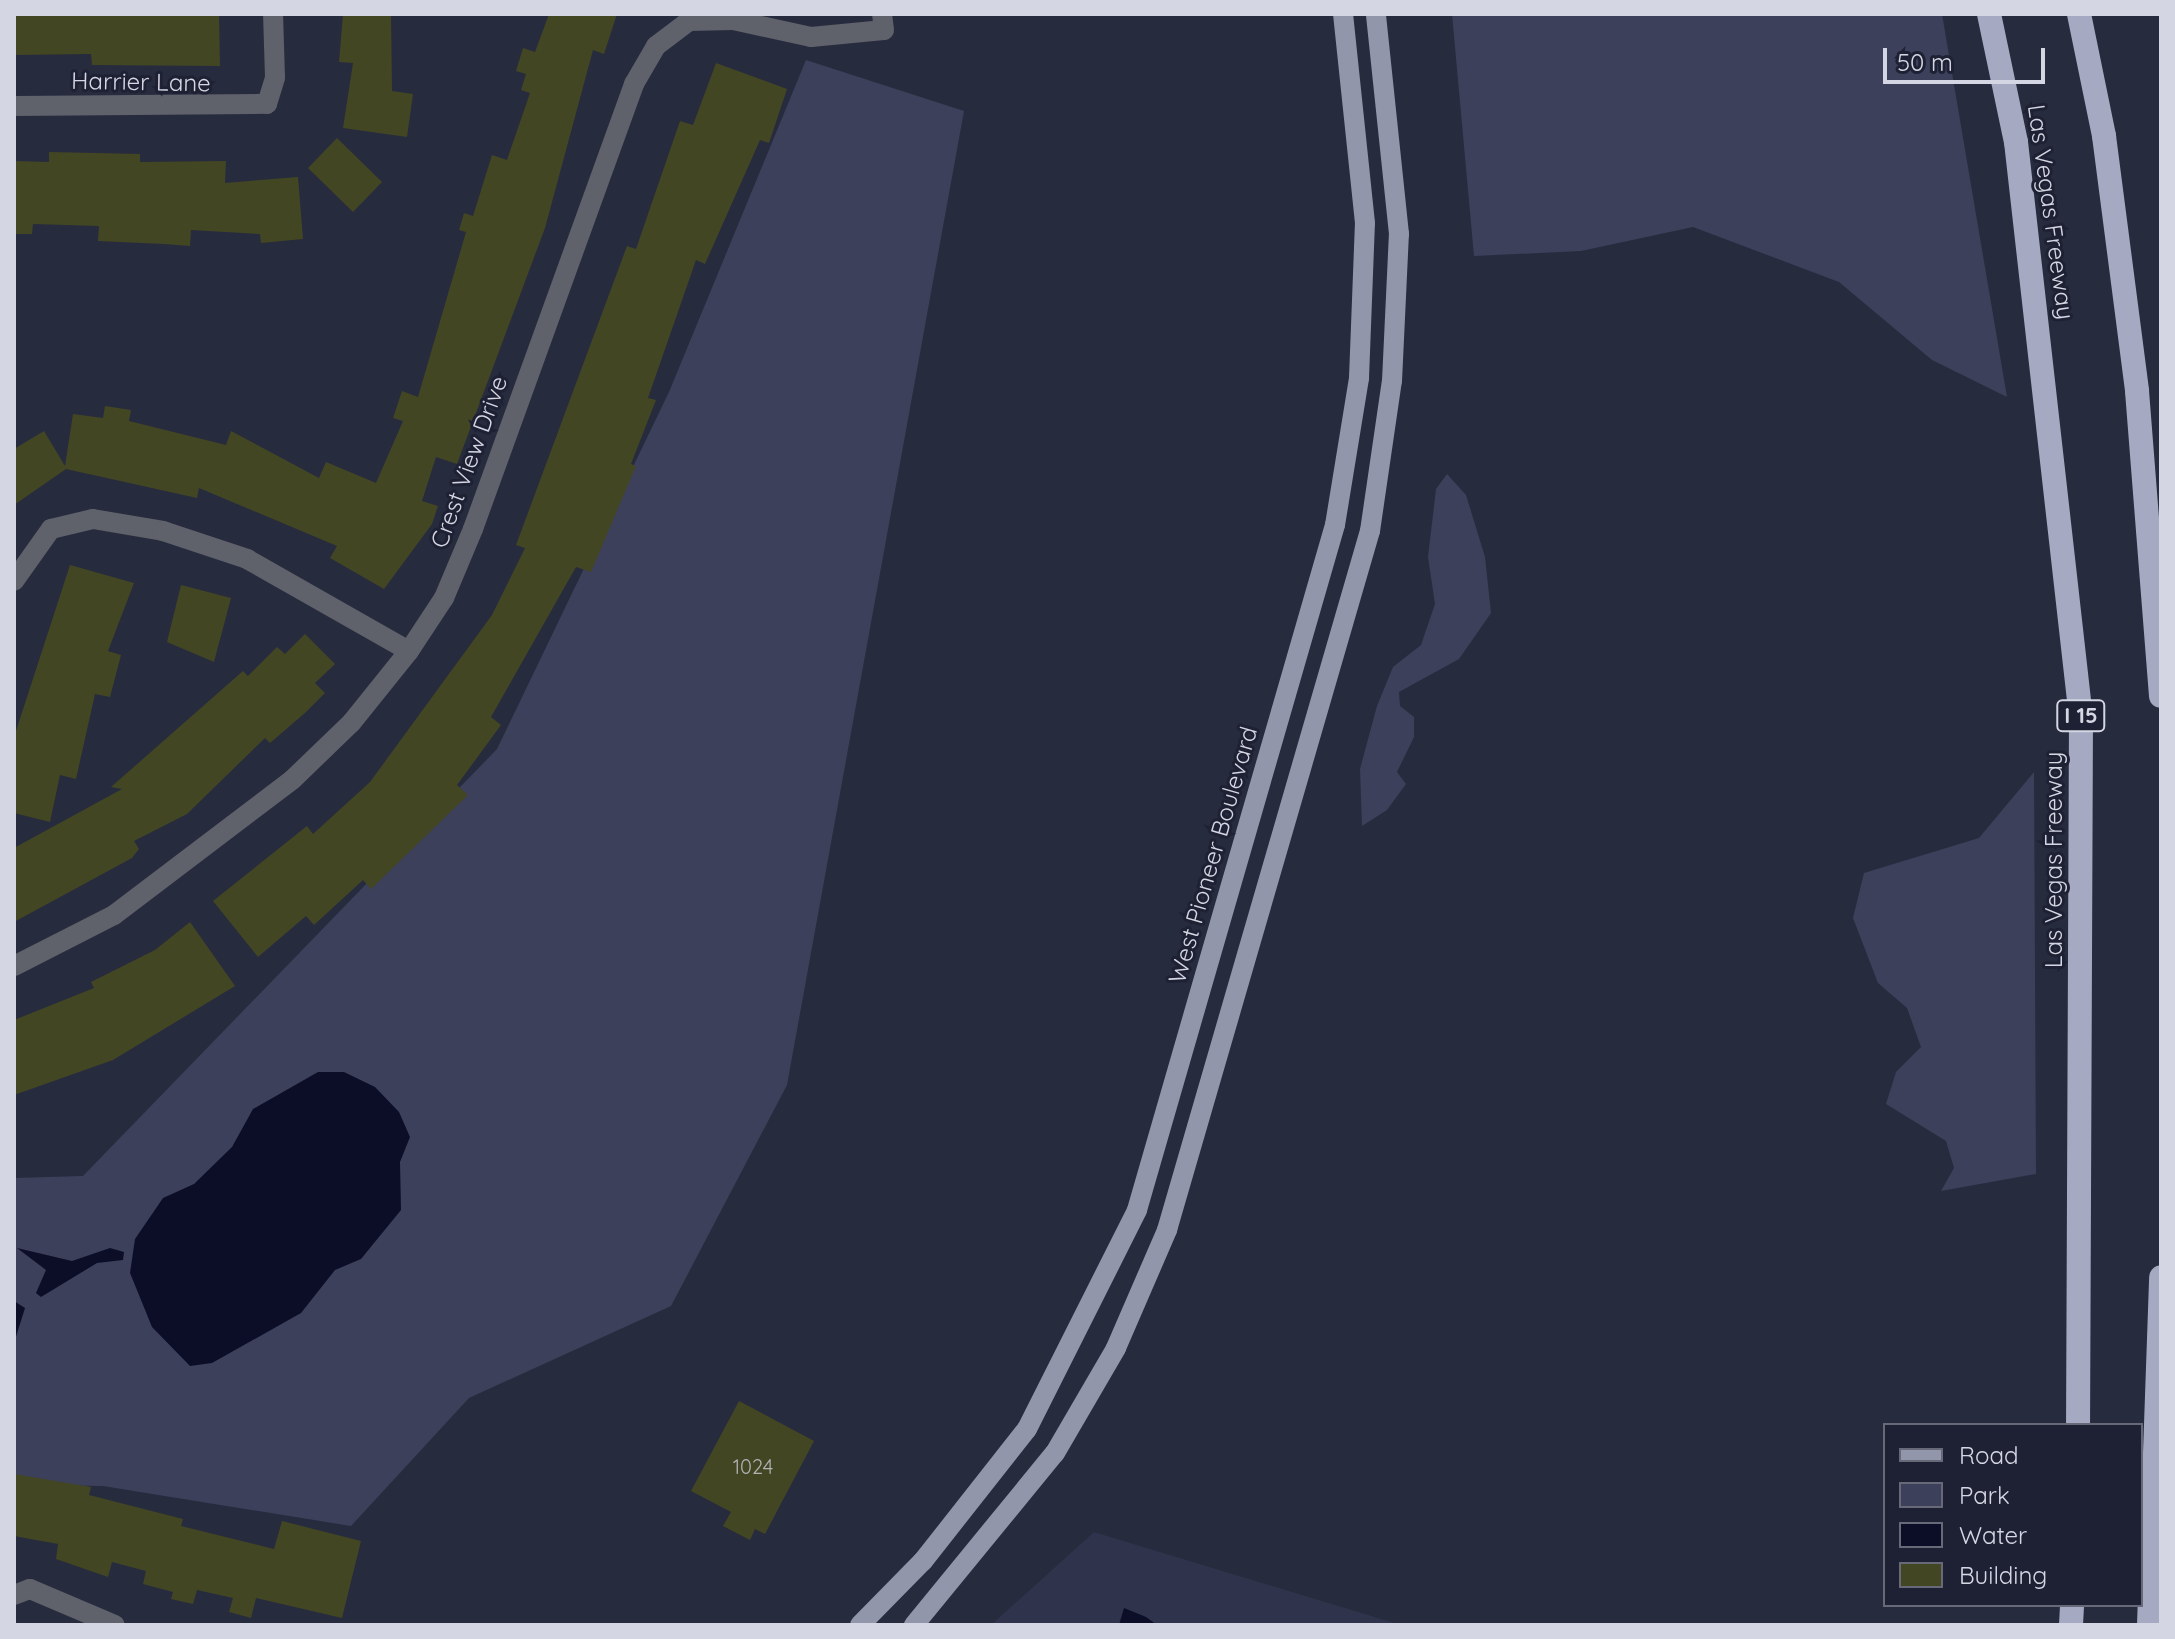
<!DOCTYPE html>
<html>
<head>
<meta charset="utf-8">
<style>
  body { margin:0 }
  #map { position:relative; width:2175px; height:1639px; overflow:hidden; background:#272b3e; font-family:Quicksand,sans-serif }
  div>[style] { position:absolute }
  .built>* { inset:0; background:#2f334c }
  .green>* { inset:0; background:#3c405b }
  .water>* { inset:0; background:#0c0e28 }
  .building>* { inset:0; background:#434623 }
  .minor>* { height:20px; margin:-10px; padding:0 10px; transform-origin:10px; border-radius:10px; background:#5f616b }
  .major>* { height:20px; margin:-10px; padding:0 10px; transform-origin:10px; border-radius:10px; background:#9296aa }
  .highway>* { height:24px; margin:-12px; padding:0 12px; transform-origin:12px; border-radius:12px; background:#a5aac2 }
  span { translate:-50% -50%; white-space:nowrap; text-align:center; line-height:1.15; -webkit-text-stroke:6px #1e2133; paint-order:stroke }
  .number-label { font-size:20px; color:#b0b2b3 }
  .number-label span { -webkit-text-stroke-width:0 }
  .shield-label span { padding:2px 6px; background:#1e2133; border:2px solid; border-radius:6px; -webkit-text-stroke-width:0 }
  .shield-label { font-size:22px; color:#d4d6e3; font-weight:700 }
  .street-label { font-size:24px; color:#d4d6e3 }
  .frame { position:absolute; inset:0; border:16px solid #d4d6e3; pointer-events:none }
  .legend { position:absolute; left:1883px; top:1423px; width:260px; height:184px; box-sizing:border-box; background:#1e2133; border:2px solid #676979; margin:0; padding:10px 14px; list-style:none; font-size:24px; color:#d4d6e3 }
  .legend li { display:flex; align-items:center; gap:16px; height:40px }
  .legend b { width:40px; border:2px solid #676979 }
  .scale { position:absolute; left:1883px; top:48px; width:162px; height:36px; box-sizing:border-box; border:4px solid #d4d6e3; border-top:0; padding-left:10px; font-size:24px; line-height:28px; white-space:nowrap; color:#d4d6e3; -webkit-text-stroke:6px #1e2133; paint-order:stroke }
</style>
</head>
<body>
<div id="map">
  <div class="built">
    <div style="clip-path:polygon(1094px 1532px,1401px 1625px,991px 1625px)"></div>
  </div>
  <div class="green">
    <div style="clip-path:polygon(1452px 14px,1942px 14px,2007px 397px,1932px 360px,1839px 282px,1693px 227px,1581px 251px,1474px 256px)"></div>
    <div style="clip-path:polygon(806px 60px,964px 111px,787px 1085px,671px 1306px,469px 1398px,351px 1526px,103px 1486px,14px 1485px,14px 1178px,83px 1176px,497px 749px,669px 392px)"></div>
    <div style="clip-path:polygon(1447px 474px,1466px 495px,1485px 557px,1491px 613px,1459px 659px,1399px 692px,1400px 706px,1414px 717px,1414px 737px,1397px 772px,1406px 784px,1387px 810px,1362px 826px,1360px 769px,1377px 706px,1393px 667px,1421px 645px,1435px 604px,1428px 557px,1436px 489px)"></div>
    <div style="clip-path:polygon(2034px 772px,2036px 1174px,1941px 1191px,1954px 1168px,1946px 1141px,1886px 1104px,1896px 1072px,1921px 1047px,1907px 1008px,1878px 983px,1853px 918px,1864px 873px,1979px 838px)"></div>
  </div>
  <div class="water">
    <div style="clip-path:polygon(318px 1072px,344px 1072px,375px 1087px,399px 1112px,410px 1137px,400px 1162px,401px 1210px,361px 1259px,335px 1270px,301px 1313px,212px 1363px,190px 1366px,152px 1327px,130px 1273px,135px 1239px,163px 1198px,194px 1184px,232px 1147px,253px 1109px)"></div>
    <div style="clip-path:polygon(17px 1248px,72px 1261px,110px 1248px,124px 1252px,123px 1260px,97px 1263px,41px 1297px,36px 1293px,46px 1270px)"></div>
    <div style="clip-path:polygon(14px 1301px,25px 1308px,14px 1343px)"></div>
    <div style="clip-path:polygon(1124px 1608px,1146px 1617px,1157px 1625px,1119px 1625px)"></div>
  </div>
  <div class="building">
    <div style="clip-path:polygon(14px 14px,219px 14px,220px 66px,92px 65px,91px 54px,14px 55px)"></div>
    <div style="clip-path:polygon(343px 14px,391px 14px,392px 91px,413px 94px,407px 137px,343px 128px,353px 63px,339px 62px)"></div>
    <div style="clip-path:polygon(549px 14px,617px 14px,604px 54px,593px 50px,545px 228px,457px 464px,436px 457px,422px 501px,438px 506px,432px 524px,384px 589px,330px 558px,337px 546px,199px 488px,197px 498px,66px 469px,14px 505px,14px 449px,44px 431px,65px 466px,73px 414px,103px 418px,105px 406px,131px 410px,129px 421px,226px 445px,231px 431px,319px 478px,326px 462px,376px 483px,403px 421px,393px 418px,402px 391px,418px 397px,466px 232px,459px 230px,464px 213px,473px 216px,492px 155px,507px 160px,530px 93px,521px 90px,526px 74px,516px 71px,523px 48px,535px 52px)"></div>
    <div style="clip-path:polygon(716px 63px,787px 89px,769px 143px,760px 140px,705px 264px,696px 260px,648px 398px,656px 400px,631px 464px,636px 466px,591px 572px,576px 567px,491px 717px,501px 725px,457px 785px,468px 795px,371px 889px,363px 880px,314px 925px,306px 916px,258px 957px,213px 901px,307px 826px,313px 834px,370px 782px,492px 615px,525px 548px,516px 545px,627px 246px,636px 249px,680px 121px,693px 125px)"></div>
    <div style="clip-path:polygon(337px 138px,382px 182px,353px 212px,308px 168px)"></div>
    <div style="clip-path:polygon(49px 152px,140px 154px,140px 162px,226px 161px,225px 183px,298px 177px,303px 239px,261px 243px,260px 234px,191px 230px,190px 246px,164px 244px,98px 241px,99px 226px,33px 224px,32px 234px,14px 234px,14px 161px,49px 162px)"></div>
    <div style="clip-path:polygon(70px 565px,134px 583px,108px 651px,121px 655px,110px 697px,95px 694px,76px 779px,60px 775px,50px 822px,14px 813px,14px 737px)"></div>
    <div style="clip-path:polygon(181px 585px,231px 598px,214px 662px,167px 642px)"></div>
    <div style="clip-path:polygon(305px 634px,335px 664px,315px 683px,325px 693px,305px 713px,270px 743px,265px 738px,187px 814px,134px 841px,139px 849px,132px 858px,14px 922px,14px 848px,122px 789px,111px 787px,243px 671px,248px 676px,277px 647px,285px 654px)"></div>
    <div style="clip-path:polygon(190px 922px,235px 986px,113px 1060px,14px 1095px,14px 1020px,94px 988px,91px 982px,155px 950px)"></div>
    <div style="clip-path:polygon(739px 1401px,814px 1441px,765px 1534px,755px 1529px,750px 1540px,723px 1526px,731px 1512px,691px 1491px)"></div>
    <div style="clip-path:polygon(14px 1474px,91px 1487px,89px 1495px,183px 1519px,181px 1526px,274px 1549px,282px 1521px,361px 1541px,342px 1618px,256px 1598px,251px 1618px,229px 1612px,233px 1598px,197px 1590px,193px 1604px,171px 1599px,173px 1592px,143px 1584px,146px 1571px,112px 1562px,108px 1577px,56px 1559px,58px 1544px,14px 1536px)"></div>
  </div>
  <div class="minor">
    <div style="left:14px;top:106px;width:253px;rotate:-0.5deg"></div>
    <div style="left:267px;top:104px;width:28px;rotate:-73deg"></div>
    <div style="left:275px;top:77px;width:63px;rotate:-91.8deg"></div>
    <div style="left:14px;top:581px;width:64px;rotate:-54.6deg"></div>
    <div style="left:51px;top:529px;width:43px;rotate:-13.4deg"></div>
    <div style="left:93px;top:519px;width:71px;rotate:9.7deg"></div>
    <div style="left:163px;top:531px;width:89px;rotate:18.4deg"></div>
    <div style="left:247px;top:559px;width:186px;rotate:29.6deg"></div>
    <div style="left:14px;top:966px;width:112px;rotate:-27deg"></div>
    <div style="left:114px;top:915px;width:223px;rotate:-37.2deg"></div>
    <div style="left:292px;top:780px;width:83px;rotate:-44deg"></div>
    <div style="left:352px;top:722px;width:91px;rotate:-51.2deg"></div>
    <div style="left:409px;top:651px;width:64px;rotate:-56.6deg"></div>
    <div style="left:444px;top:598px;width:75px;rotate:-67.2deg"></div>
    <div style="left:473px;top:529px;width:473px;rotate:-70.1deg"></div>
    <div style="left:634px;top:84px;width:44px;rotate:-59.9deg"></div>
    <div style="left:656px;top:46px;width:41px;rotate:-37.1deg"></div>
    <div style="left:689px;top:21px;width:44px;rotate:-1.3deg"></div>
    <div style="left:733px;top:20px;width:80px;rotate:12.3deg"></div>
    <div style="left:811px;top:37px;width:73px;rotate:-5.5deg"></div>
    <div style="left:884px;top:30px;width:16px;rotate:-97deg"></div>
    <div style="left:14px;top:1595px;width:17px;rotate:-21deg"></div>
    <div style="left:30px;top:1589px;width:92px;rotate:23deg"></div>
  </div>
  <div class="major">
    <div style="left:860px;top:1625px;width:90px;rotate:-45.5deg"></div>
    <div style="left:923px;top:1561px;width:168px;rotate:-51.8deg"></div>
    <div style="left:1027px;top:1429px;width:245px;rotate:-63.3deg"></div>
    <div style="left:1137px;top:1210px;width:713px;rotate:-73.88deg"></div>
    <div style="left:1335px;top:525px;width:149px;rotate:-80.7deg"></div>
    <div style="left:1359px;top:378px;width:155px;rotate:-87.8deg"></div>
    <div style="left:1365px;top:223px;width:210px;rotate:-96deg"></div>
    <div style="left:914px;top:1625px;width:222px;rotate:-50.7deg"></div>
    <div style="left:1055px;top:1453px;width:121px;rotate:-59.8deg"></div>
    <div style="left:1116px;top:1348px;width:129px;rotate:-66.6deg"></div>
    <div style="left:1167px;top:1230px;width:728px;rotate:-73.81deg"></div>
    <div style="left:1370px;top:531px;width:152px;rotate:-81.7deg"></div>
    <div style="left:1392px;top:381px;width:147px;rotate:-87.3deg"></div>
    <div style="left:1399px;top:234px;width:221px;rotate:-96deg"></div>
  </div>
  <div class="highway">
    <div style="left:1989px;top:14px;width:131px;rotate:78.1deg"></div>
    <div style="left:2016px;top:142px;width:580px;rotate:83.56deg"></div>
    <div style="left:2081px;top:718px;width:707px;rotate:90.24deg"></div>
    <div style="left:2079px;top:14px;width:125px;rotate:78.4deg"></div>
    <div style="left:2104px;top:136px;width:257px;rotate:82.6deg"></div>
    <div style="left:2137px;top:391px;width:306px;rotate:85.5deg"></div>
    <div style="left:2071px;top:1625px;width:20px;rotate:-87deg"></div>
    <div style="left:2149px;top:1625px;width:348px;rotate:-88deg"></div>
  </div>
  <div class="number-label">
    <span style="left:753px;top:1466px">1024</span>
  </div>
  <div class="shield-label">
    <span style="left:2081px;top:716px">I 15</span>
  </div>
  <div class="street-label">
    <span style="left:141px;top:82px;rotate:1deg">Harrier Lane</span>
    <span style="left:2051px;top:212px;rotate:82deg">Las Vegas Freeway</span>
    <span style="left:469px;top:462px;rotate:-70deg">Crest View Drive</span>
    <span style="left:1213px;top:855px;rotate:-74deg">West Pioneer Boulevard</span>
    <span style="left:2054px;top:860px;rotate:-90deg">Las Vegas Freeway</span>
  </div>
  <div class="frame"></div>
  <ul class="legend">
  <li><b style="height:10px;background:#9296aa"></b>Road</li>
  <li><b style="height:22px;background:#3c405b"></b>Park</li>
  <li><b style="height:22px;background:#0c0e28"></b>Water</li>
  <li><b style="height:22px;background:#434623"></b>Building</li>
  </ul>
  <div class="scale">50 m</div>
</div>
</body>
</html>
